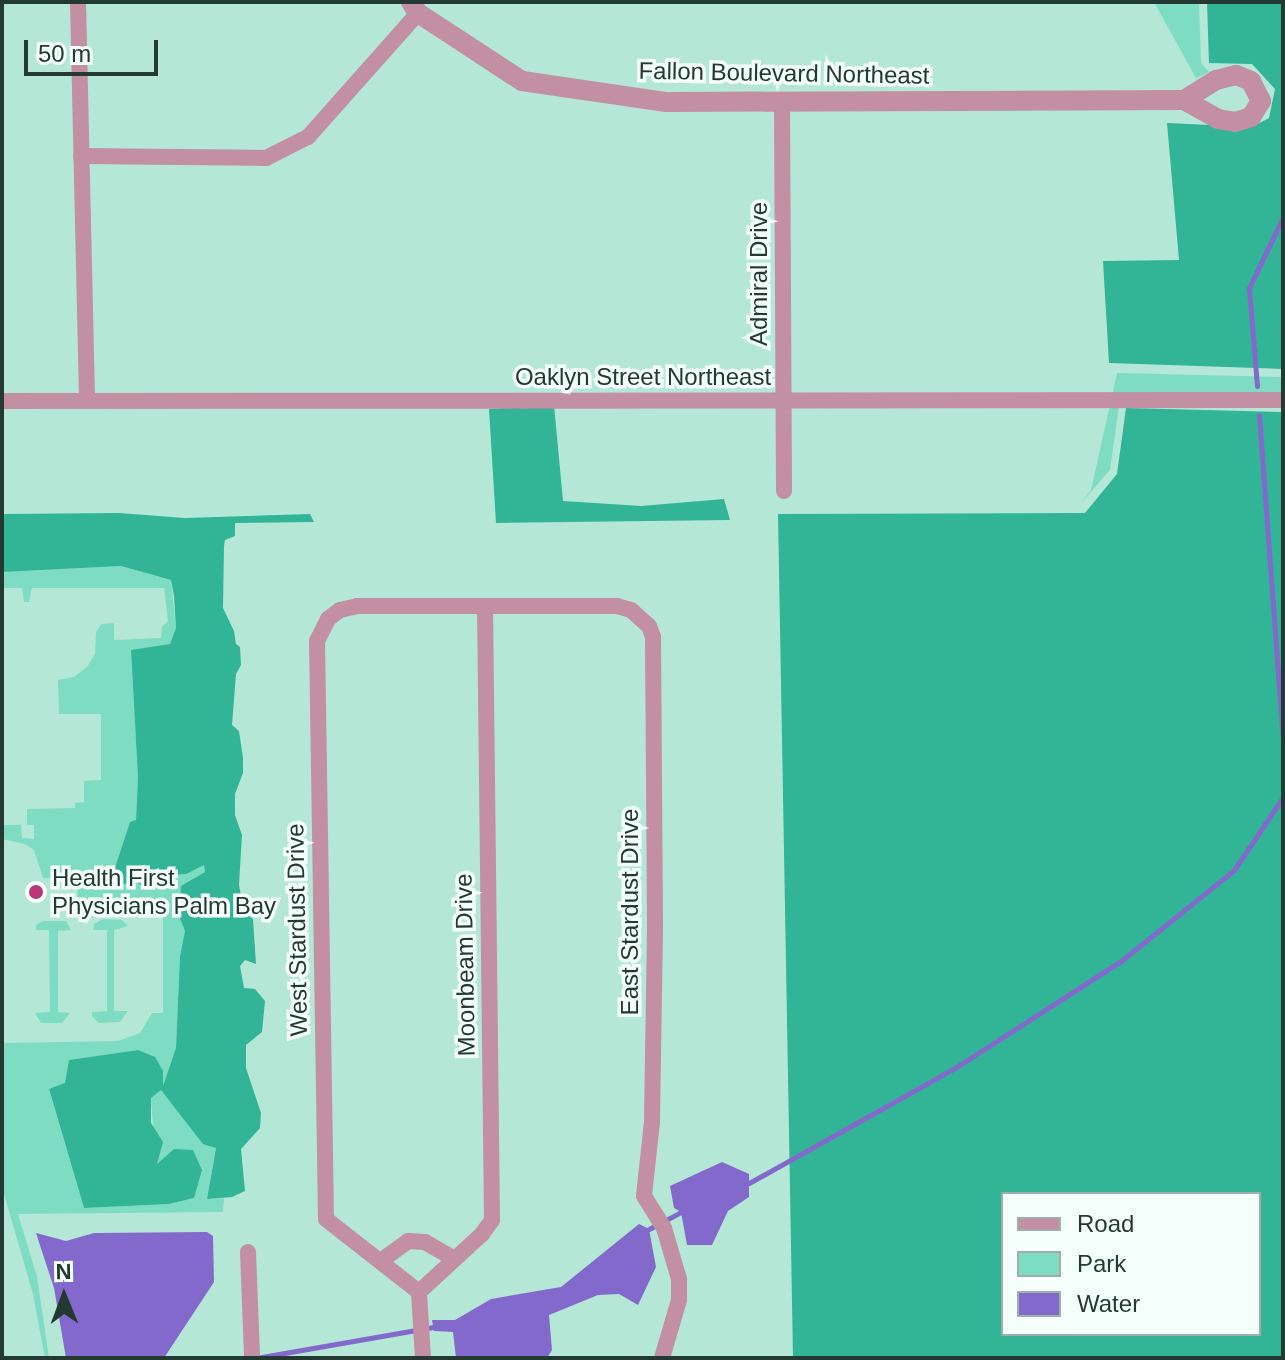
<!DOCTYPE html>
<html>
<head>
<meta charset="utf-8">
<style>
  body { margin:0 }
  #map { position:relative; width:1285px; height:1360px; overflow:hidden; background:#b5e7d7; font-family:Arial,sans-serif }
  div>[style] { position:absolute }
  .green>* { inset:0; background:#7edcc2 }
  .forest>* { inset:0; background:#32b496 }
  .water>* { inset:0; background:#8369cc }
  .stream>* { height:5px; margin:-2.5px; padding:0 2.5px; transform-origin:2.5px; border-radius:2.5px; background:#8369cc }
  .minor>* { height:16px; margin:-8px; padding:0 8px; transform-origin:8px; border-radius:8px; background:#c28fa3 }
  .tertiary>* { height:20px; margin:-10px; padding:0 10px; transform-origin:10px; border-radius:10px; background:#c28fa3 }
  .dots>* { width:22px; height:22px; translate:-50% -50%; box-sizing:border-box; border:4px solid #f4fefb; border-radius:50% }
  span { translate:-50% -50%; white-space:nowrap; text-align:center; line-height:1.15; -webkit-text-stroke:7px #f4fefb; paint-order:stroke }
  .street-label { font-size:24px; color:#253933 }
  .poi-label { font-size:24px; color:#253933 }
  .left { translate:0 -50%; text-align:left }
  .frame { position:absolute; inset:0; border:4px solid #253933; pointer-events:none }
  .legend { position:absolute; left:1001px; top:1192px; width:260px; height:144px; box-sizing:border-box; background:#f4fefb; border:2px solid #a1afab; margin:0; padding:10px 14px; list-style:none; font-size:24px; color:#253933 }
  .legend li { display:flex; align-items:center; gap:16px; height:40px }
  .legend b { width:40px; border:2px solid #a1afab }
  .north { position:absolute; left:24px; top:1256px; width:80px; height:80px; -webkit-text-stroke:6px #f4fefb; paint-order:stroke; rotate:359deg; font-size:22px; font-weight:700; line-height:32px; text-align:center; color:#253933 }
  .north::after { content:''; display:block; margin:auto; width:28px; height:36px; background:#253933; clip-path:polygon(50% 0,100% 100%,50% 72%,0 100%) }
  .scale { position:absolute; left:24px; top:40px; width:134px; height:36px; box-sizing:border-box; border:4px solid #253933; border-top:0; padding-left:10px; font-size:24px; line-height:28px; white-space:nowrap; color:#253933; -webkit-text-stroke:6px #f4fefb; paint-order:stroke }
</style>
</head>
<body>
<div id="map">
  <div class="green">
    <div style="clip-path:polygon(1154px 2px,1199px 2px,1201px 63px,1209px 72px,1196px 78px)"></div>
    <div style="clip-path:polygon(1117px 373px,1283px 377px,1283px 403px,1119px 406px,1110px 470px,1080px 504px,1091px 490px)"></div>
    <div style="clip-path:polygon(evenodd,121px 566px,171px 580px,176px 628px,170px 644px,131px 651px,138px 778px,136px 821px,130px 822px,118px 868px,112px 874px,127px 881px,205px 865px,205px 872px,179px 916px,185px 931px,180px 956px,176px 1049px,162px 1090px,216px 1147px,207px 1199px,224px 1198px,223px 1212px,18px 1214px,37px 1277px,49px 1358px,45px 1358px,33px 1294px,2px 1187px,2px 1043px,118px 1041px,140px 1033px,152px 1013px,163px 1013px,163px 900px,78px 899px,76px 879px,43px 878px,34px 850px,25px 844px,2px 839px,2px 825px,21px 825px,22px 838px,34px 839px,34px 825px,27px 825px,27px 809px,75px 808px,75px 803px,84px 802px,84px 781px,101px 780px,101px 714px,59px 714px,58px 680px,74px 677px,87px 667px,95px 654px,96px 632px,101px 624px,114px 623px,114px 640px,161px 638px,162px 627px,168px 621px,164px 588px,32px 588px,29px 602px,24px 602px,22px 588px,2px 588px,2px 572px,121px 566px,138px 1050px,151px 1098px,156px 1166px,194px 1198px,168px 1204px,84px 1208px,49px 1090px,66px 1083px,69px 1060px,138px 1050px)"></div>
    <div style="clip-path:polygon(103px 919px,122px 920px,128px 926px,114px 930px,114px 1011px,128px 1011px,120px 1022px,99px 1023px,92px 1016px,92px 1012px,107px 1011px,107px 930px,93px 930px,94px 924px)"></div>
    <div style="clip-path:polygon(43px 921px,66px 921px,71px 930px,58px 931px,58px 1012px,70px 1013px,62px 1023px,41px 1023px,35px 1013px,50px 1012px,49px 930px,36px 930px,36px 925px)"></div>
  </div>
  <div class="forest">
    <div style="clip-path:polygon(1207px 2px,1283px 2px,1283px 369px,1109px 363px,1103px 261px,1179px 260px,1167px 123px,1252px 127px,1269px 118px,1275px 89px,1252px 64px,1209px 63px)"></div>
    <div style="clip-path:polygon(554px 405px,563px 501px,641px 506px,724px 499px,730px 520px,496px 523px,489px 409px)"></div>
    <div style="clip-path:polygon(evenodd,1126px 408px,1283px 412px,1283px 1358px,793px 1358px,778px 514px,1085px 513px,1117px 474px,1126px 408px,1003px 1194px,1259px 1194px,1259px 1334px,1003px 1334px,1003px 1194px)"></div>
    <div style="clip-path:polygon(119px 513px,185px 518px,310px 514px,314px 522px,235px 523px,235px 536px,225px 540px,224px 546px,223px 608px,234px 631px,236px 644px,240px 647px,241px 665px,236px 674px,232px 725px,239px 731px,243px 758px,243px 773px,235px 794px,235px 815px,242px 835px,239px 885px,244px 912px,253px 919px,256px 964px,245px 960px,240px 966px,244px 988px,255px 989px,265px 1001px,262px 1032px,246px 1045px,246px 1068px,261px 1113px,260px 1128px,241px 1149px,245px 1191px,232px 1197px,207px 1199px,216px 1148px,203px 1144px,161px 1090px,151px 1098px,151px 1123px,163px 1142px,157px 1164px,174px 1149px,193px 1150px,202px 1170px,194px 1198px,169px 1204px,84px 1208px,49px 1089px,65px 1083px,69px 1060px,138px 1050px,155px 1057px,163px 1071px,163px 1086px,176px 1048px,180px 956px,185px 931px,179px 916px,181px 886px,205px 872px,204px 865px,186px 874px,154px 876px,149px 887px,142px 888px,137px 880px,114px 887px,111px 880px,130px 822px,136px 820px,138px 778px,131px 650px,170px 644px,176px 628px,174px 596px,171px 580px,121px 566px,2px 572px,2px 514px)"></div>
  </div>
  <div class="water">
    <div style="clip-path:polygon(722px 1162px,749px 1174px,749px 1197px,728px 1211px,712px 1245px,687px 1245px,681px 1212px,674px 1208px,670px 1186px)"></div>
    <div style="clip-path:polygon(639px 1224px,649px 1229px,656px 1267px,638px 1305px,619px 1294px,598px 1295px,549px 1315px,552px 1350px,547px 1358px,456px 1358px,453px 1332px,434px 1331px,432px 1320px,455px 1320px,491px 1299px,561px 1287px)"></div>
    <div style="clip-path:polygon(207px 1232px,213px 1236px,214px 1282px,164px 1358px,66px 1358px,54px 1288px,36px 1233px,66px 1241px,94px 1233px)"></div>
  </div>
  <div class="stream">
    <div style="left:1257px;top:386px;width:98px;rotate:-94.7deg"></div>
    <div style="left:1249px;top:288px;width:79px;rotate:-64.4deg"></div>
    <div style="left:1259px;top:415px;width:327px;rotate:85.8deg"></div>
    <div style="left:749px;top:1183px;width:240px;rotate:-29.2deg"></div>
    <div style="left:958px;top:1066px;width:194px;rotate:-32.8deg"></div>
    <div style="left:1121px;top:961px;width:145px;rotate:-38.8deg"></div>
    <div style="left:1234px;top:870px;width:88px;rotate:-56.1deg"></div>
    <div style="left:649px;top:1229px;width:36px;rotate:-28deg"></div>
    <div style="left:256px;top:1358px;width:180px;rotate:-9.9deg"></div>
  </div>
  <div class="minor">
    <div style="left:78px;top:2px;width:398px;rotate:88.7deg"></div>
    <div style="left:782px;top:104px;width:387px;rotate:89.7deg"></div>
    <div style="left:81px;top:156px;width:185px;rotate:0.6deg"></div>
    <div style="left:266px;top:158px;width:47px;rotate:-26.6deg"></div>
    <div style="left:308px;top:137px;width:166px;rotate:-48.4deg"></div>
    <div style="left:2px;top:401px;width:1281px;rotate:-0.04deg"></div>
    <div style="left:248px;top:1252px;width:106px;rotate:87.8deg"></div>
    <div style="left:382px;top:1260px;width:32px;rotate:-36deg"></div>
    <div style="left:408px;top:1241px;width:17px;rotate:3deg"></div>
    <div style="left:425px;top:1242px;width:34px;rotate:30deg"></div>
    <div style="left:419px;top:1292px;width:86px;rotate:-42.6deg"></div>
    <div style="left:482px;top:1234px;width:17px;rotate:-54deg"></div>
    <div style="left:492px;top:1220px;width:614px;rotate:-90.65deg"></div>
    <div style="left:423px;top:1358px;width:66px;rotate:-93.5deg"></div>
    <div style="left:419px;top:1292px;width:118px;rotate:-141.9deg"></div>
    <div style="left:326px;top:1219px;width:578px;rotate:-90.89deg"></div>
    <div style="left:317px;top:641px;width:25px;rotate:-63deg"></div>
    <div style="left:328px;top:619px;width:15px;rotate:-37deg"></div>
    <div style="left:340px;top:610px;width:17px;rotate:-13deg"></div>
    <div style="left:357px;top:606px;width:260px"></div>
    <div style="left:617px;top:606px;width:15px;rotate:16deg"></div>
    <div style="left:631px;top:610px;width:24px;rotate:42deg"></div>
    <div style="left:649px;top:626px;width:12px;rotate:70deg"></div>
    <div style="left:653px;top:637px;width:292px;rotate:89.6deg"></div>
    <div style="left:655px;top:929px;width:193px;rotate:90.9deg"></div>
    <div style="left:652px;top:1122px;width:74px;rotate:96.2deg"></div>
    <div style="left:644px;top:1196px;width:38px;rotate:58deg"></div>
    <div style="left:664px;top:1228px;width:53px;rotate:73.6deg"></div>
    <div style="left:679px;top:1279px;width:21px;rotate:90deg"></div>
    <div style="left:679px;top:1300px;width:60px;rotate:106.3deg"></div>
  </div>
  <div class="tertiary">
    <div style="left:411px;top:2px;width:13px;rotate:58deg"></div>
    <div style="left:418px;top:13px;width:124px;rotate:33.2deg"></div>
    <div style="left:522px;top:81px;width:146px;rotate:8.3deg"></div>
    <div style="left:666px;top:102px;width:518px;rotate:-0.22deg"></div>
    <div style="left:1184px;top:100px;width:39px;rotate:29deg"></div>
    <div style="left:1218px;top:119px;width:17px;rotate:10deg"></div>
    <div style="left:1235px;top:122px;width:17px;rotate:-17deg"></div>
    <div style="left:1251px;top:117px;width:19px;rotate:-58deg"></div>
    <div style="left:1261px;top:101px;width:22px;rotate:-117deg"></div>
    <div style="left:1251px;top:81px;width:16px;rotate:-158deg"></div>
    <div style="left:1236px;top:75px;width:21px;rotate:166deg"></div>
    <div style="left:1216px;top:80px;width:38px;rotate:148deg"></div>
  </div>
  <div class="dots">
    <div style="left:36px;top:892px;background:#bb367a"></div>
  </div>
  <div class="street-label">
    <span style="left:784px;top:73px;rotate:1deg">Fallon Boulevard Northeast</span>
    <span style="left:759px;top:274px;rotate:-90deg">Admiral Drive</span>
    <span style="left:643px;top:377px">Oaklyn Street Northeast</span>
    <span style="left:630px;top:912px;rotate:-90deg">East Stardust Drive</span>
    <span style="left:297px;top:930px;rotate:-91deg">West Stardust Drive</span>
    <span style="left:465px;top:965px;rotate:-91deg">Moonbeam Drive</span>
  </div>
  <div class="poi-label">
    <span class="left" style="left:52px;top:892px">Health First<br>Physicians Palm Bay</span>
  </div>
  <div class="frame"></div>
  <ul class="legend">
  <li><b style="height:10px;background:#c28fa3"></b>Road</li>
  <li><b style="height:22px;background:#7edcc2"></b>Park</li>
  <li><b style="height:22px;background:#8369cc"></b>Water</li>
  </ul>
  <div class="north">N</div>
  <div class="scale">50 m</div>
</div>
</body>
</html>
